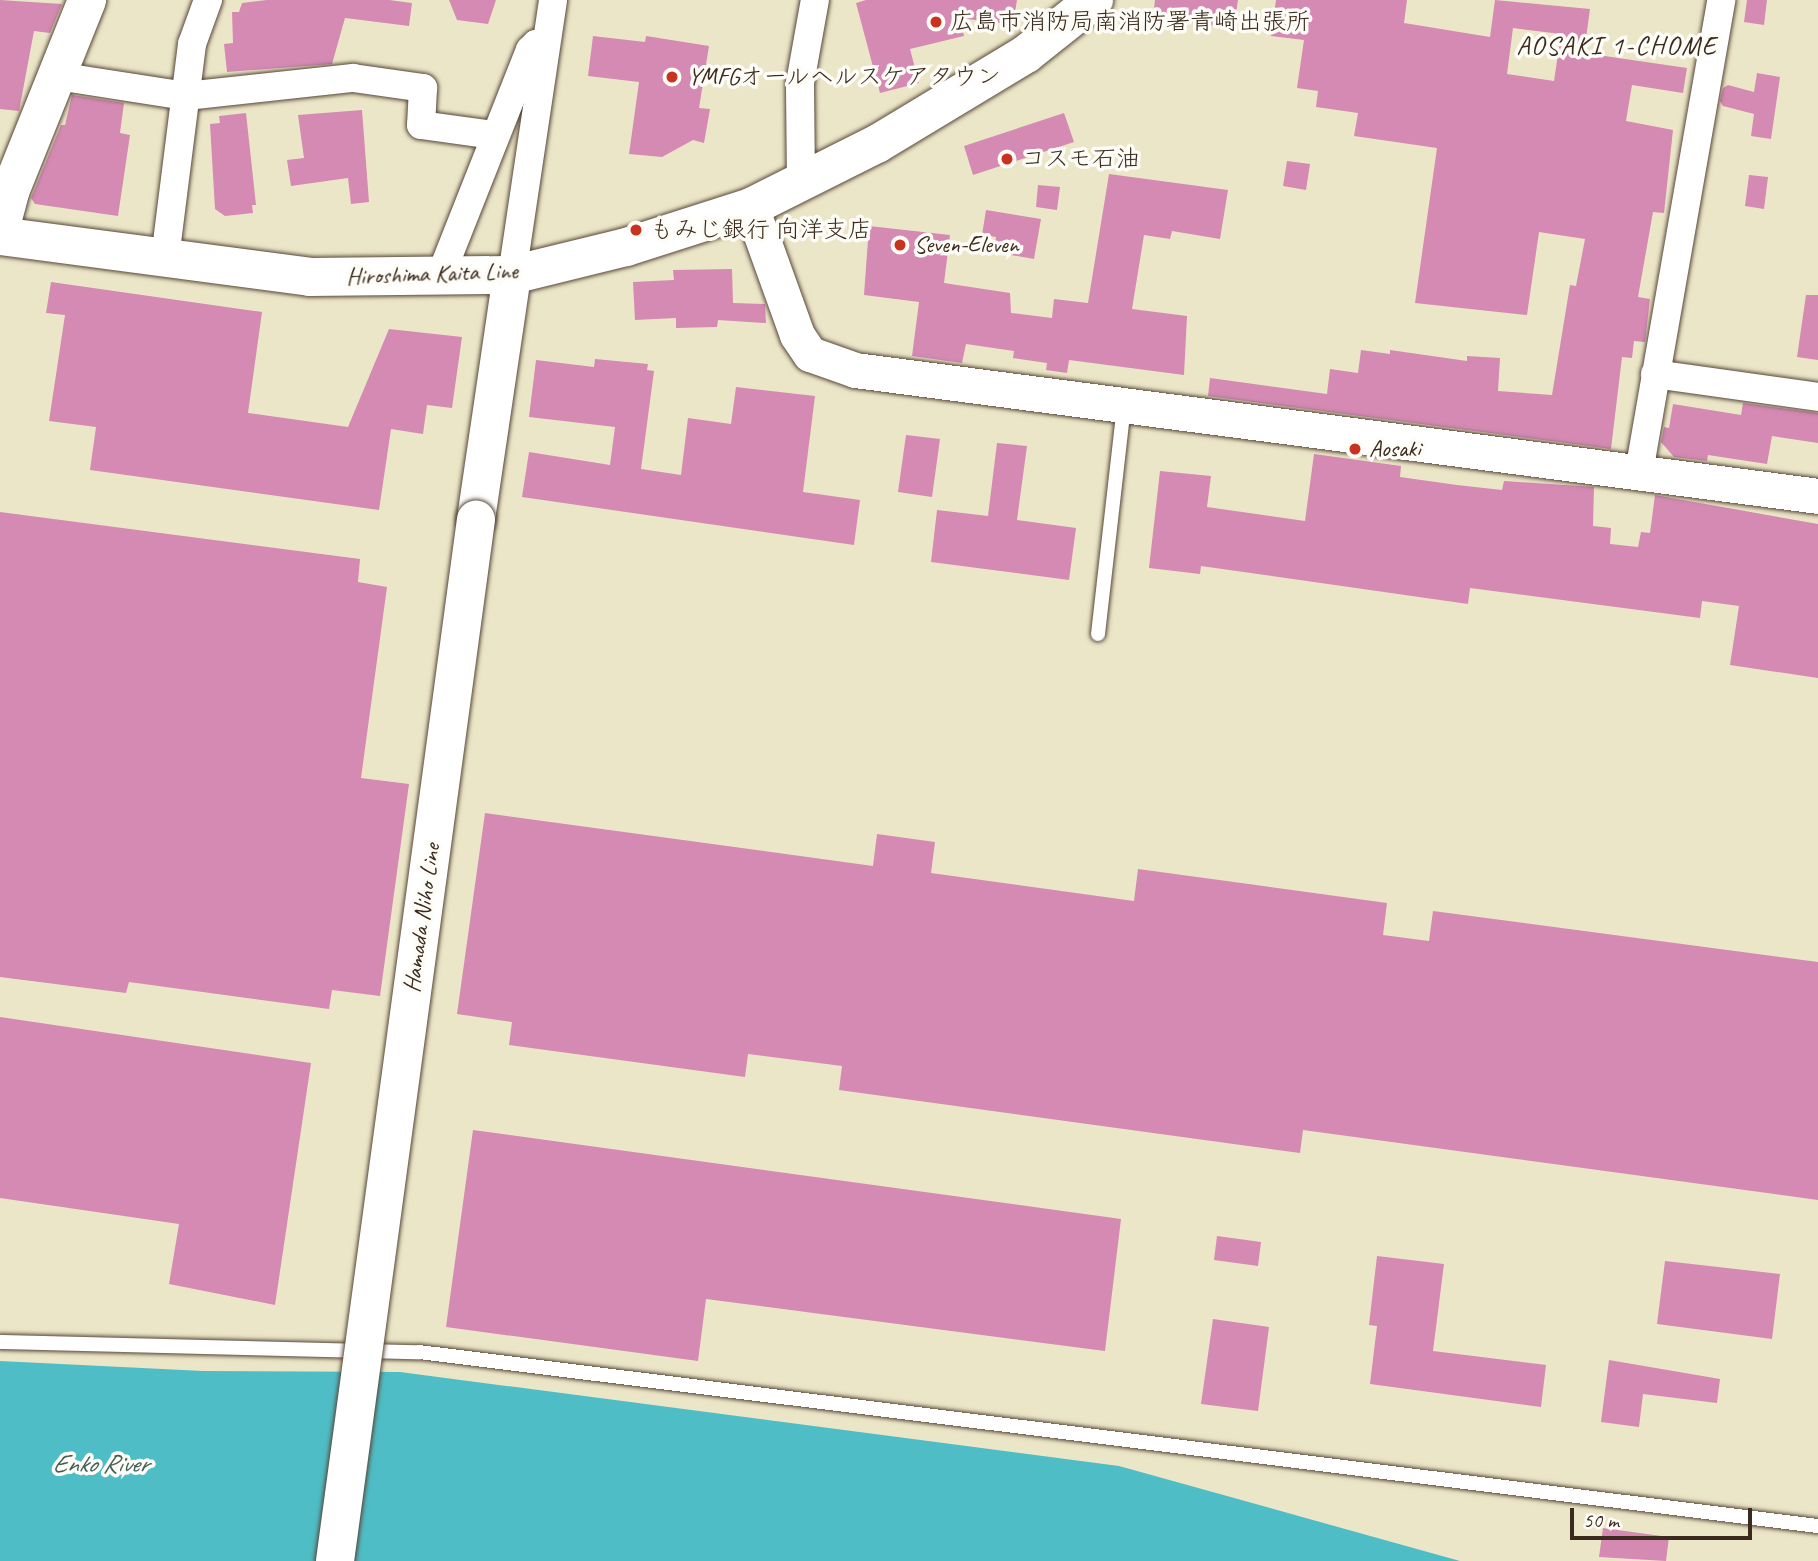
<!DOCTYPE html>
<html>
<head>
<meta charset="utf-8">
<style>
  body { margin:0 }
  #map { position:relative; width:1818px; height:1561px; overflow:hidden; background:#ece6c8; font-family:Caveat,"Klee One",sans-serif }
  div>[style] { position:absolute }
  .water>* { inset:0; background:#4fbdc5 }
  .building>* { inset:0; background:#d48ab3 }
  .roads { filter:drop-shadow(0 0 2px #564638) drop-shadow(0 0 2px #564638) }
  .service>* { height:14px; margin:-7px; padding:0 7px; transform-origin:7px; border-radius:7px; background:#fff }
  .minor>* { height:28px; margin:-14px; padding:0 14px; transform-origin:14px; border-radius:14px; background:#fff }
  .tertiary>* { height:35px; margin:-17.5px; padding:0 17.5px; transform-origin:17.5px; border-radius:17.5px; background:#fff }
  .secondary>* { height:38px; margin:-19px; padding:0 19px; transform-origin:19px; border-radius:19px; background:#fff }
  .bridges { filter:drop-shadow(0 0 2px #564638) drop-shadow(0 0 2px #564638) }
  .secondary-bridge>* { height:38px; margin:-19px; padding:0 19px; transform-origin:19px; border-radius:19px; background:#fff }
  .dots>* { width:19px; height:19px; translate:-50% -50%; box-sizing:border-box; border:4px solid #fdfcf7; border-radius:50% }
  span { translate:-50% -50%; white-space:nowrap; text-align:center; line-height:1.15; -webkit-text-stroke:7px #fdfcf7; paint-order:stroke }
  .poi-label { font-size:24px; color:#3b2a1e }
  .left { translate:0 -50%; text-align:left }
  .street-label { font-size:24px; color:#3b2a1e }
  .neighbourhood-label { font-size:26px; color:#3b2a1e; letter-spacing:2px }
  .water-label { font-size:26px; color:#425d58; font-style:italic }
  .scale { position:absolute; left:1570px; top:1508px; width:182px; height:32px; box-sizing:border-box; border:4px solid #3b2a1e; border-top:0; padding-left:9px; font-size:21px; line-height:24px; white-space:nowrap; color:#3b2a1e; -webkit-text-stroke:5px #fdfcf7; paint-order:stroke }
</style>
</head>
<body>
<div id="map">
  <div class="water">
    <div style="clip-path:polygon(0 1361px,203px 1371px,400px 1372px,1119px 1466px,1460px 1561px,0 1561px)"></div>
  </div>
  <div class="building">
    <div style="clip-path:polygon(0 0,62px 4px,50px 33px,34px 31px,19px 111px,0 109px)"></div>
    <div style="clip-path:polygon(267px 0,389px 0,412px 3px,409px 26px,345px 18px,332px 64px,227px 72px,224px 44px,233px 43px,232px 12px,239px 12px,242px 3px)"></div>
    <div style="clip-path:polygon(449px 0,496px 0,488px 24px,457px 20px)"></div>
    <div style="clip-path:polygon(866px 0,1017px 0,1013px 25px,960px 18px,964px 36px,910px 49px,919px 83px,880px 93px,856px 3px)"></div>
    <div style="clip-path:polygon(1155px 0,1238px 0,1234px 28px,1153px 18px)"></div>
    <div style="clip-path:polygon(evenodd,1276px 0,1407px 0,1404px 23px,1490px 37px,1495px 0,1590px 9px,1584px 53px,1687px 68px,1683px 93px,1632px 85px,1626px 121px,1673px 130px,1664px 213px,1653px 212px,1638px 297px,1650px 299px,1645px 342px,1634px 341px,1632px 358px,1622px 357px,1611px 449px,1208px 396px,1210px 378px,1327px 394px,1330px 369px,1358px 373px,1361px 350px,1390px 354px,1390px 350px,1467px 361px,1467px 356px,1500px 358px,1498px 391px,1552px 395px,1570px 285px,1576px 286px,1585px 239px,1539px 232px,1527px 315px,1415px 303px,1437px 148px,1354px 136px,1358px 113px,1316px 107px,1318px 91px,1297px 88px,1304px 40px,1271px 36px,1276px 0,1513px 28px,1561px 34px,1554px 81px,1507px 74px,1513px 28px)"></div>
    <div style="clip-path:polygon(1747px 0,1767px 0,1764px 25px,1744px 22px)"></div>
    <div style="clip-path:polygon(593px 36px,645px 42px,646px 36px,709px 46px,699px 108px,710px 109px,704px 143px,693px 140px,662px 157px,629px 154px,639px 82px,588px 76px)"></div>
    <div style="clip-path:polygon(1757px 73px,1780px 77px,1771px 139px,1751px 136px,1754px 114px,1723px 106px,1720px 101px,1723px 88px,1728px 85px,1754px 92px)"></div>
    <div style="clip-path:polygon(72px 95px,124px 103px,120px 133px,130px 135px,118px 216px,35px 204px,31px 198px,61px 125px,65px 125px)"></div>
    <div style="clip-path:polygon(362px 110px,369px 202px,351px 204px,348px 178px,291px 186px,287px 160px,304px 158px,298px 115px)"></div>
    <div style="clip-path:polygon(246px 113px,256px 205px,252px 205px,253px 213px,225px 216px,215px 209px,210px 124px,220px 123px,219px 116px)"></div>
    <div style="clip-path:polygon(1064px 113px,1074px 142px,973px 175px,964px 146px)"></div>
    <div style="clip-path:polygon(1287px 161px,1310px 164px,1306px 190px,1283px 186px)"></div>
    <div style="clip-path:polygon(1109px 174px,1228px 190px,1220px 239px,1172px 231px,1170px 239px,1144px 235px,1132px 309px,1187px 316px,1184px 375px,1069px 360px,1067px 373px,1046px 370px,1047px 363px,1013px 358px,1014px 351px,966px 344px,962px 363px,912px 356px,919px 302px,864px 295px,869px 226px,950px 235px,944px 283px,1010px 293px,1011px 313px,1052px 318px,1054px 299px,1088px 303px)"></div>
    <div style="clip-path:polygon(1749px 175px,1768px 177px,1764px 209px,1745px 206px)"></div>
    <div style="clip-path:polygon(1038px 185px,1060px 187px,1057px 210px,1036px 207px)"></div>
    <div style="clip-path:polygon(986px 210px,1041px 219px,1034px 259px,994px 252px,996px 237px,982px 235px)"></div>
    <div style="clip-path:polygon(732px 269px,733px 303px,765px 304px,766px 323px,718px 320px,717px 327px,676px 328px,676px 318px,635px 320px,633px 282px,674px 280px,673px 270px)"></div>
    <div style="clip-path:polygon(51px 282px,262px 312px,248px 413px,348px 427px,389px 329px,462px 337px,452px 408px,427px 405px,423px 434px,391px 429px,379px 510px,90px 470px,96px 427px,49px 421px,65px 315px,46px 313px)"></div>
    <div style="clip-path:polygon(1806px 295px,1818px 295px,1818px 360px,1797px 357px)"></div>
    <div style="clip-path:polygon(595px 359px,648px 364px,647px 370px,654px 371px,641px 469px,681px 475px,688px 418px,731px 424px,736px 387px,815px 396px,803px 492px,860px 500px,854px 545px,522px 497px,529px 452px,610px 465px,615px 427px,529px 417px,536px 360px,594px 367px)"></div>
    <div style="clip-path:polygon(1743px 403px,1818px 413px,1818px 443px,1772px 436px,1767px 464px,1708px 455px,1707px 461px,1674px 457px,1661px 442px,1664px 427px,1669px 428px,1673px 404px,1741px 415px)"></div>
    <div style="clip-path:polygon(906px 435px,940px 439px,932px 497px,898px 492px)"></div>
    <div style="clip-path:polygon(997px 443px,1027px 446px,1017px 520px,1076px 528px,1069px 580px,931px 562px,937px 510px,988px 516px)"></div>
    <div style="clip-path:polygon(1314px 454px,1401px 466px,1400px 477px,1457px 485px,1502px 490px,1504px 481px,1594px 487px,1593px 526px,1611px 528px,1610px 544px,1638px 547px,1641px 532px,1650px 533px,1655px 495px,1818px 524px,1818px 678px,1730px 665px,1739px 606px,1702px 601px,1700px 618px,1470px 588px,1468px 604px,1201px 566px,1200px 574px,1149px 568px,1160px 471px,1211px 476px,1207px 507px,1305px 521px)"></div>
    <div style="clip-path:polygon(0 512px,360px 559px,358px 582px,387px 587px,361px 778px,409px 784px,380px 996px,332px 990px,329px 1009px,129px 982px,126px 993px,0 977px)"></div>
    <div style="clip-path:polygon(485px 813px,873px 866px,877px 834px,935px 842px,931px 873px,1134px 901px,1138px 869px,1256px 885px,1387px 903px,1383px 935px,1429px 941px,1433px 911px,1818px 962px,1818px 1200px,1303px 1130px,1300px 1153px,839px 1090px,842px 1066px,748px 1054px,745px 1077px,509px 1045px,512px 1022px,457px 1014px)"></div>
    <div style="clip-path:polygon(0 1017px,311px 1063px,275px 1305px,169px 1284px,179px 1224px,0 1198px)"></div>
    <div style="clip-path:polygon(473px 1130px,1121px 1219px,1105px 1351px,706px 1299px,698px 1361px,446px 1327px)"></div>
    <div style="clip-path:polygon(1217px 1236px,1261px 1242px,1258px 1266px,1214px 1260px)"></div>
    <div style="clip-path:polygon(1377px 1256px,1444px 1264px,1433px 1351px,1546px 1365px,1541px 1407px,1370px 1384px,1377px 1326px,1369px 1325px)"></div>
    <div style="clip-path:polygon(1665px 1261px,1780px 1274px,1772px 1339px,1657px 1324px)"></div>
    <div style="clip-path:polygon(1213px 1319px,1269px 1327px,1258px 1411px,1201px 1404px)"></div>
    <div style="clip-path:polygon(1609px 1360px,1720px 1379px,1717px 1403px,1643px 1394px,1639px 1427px,1601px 1422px)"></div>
    <div style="clip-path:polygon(1603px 1528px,1669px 1537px,1666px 1561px,1599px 1557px)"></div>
  </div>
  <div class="roads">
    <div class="service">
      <div style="left:1098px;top:634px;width:229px;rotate:-83.5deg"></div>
      <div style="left:0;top:1342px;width:419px;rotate:1.4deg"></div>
      <div style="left:419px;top:1352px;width:1410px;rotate:7.09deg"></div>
    </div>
    <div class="minor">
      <div style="left:57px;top:76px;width:131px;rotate:8.8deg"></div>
      <div style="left:186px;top:96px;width:168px;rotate:-6.2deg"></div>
      <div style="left:353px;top:78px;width:71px;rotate:8.1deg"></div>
      <div style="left:423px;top:88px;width:37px;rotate:93deg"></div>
      <div style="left:421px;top:125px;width:74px;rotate:7.8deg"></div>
      <div style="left:801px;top:182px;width:99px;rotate:-90.6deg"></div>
      <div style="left:800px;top:83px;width:84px;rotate:-79.8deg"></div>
      <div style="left:165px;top:258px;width:216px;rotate:-82.8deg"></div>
      <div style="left:192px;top:44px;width:47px;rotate:-70deg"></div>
      <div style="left:512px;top:275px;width:278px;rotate:-81.5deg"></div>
      <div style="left:440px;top:277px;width:244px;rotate:-68.4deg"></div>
      <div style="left:530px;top:50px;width:8px;rotate:-45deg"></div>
      <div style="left:536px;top:44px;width:10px;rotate:-6deg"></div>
      <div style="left:1655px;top:374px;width:165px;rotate:8deg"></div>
      <div style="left:1639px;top:472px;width:479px;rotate:-80.1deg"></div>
    </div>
    <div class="tertiary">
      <div style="left:751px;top:207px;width:136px;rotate:70.2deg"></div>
      <div style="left:797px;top:335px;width:23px;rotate:56deg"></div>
      <div style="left:810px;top:354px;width:48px;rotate:19.6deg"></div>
      <div style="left:855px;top:370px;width:971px;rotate:7.45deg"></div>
    </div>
    <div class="secondary">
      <div style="left:0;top:230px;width:39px;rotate:-75deg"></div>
      <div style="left:10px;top:192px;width:207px;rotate:-68.1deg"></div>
      <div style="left:0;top:236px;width:313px;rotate:7.5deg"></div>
      <div style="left:310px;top:277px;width:202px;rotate:-0.6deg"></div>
      <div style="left:512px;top:275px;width:117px;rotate:-13.8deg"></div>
      <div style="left:626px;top:247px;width:131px;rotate:-17.7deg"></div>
      <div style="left:751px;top:207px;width:141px;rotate:-26.6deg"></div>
      <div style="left:877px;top:144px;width:174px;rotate:-31.1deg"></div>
      <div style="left:1026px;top:54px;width:87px;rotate:-38.5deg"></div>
      <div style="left:476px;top:519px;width:247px;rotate:-81.6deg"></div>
    </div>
  </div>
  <div class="bridges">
    <div class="secondary-bridge">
      <div style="left:335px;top:1561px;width:1051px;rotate:-82.29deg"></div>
    </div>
  </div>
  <div class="dots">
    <div style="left:936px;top:22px;background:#c8321e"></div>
    <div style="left:672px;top:77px;background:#c8321e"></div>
    <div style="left:1007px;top:159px;background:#c8321e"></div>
    <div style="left:636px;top:230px;background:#c8321e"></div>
    <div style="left:900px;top:245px;background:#c8321e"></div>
    <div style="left:1355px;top:449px;background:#c8321e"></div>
  </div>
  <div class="poi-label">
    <span class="left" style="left:950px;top:22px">広島市消防局南消防署青崎出張所</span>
    <span class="left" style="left:688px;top:77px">YMFGオールヘルスケアタウン</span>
    <span class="left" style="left:1021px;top:159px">コスモ石油</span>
    <span class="left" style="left:650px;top:230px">もみじ銀行 向洋支店</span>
    <span class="left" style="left:914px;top:245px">Seven-Eleven</span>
    <span class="left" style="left:1369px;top:449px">Aosaki</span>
  </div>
  <div class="street-label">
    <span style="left:432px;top:274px;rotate:-2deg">Hiroshima Kaita Line</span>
    <span style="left:422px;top:918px;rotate:-82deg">Hamada Niho Line</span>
  </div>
  <div class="neighbourhood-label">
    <span style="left:1617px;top:46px">AOSAKI 1-CHOME</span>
  </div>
  <div class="water-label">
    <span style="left:100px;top:1464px">Enko River</span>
  </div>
  <div class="scale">50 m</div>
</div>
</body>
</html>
